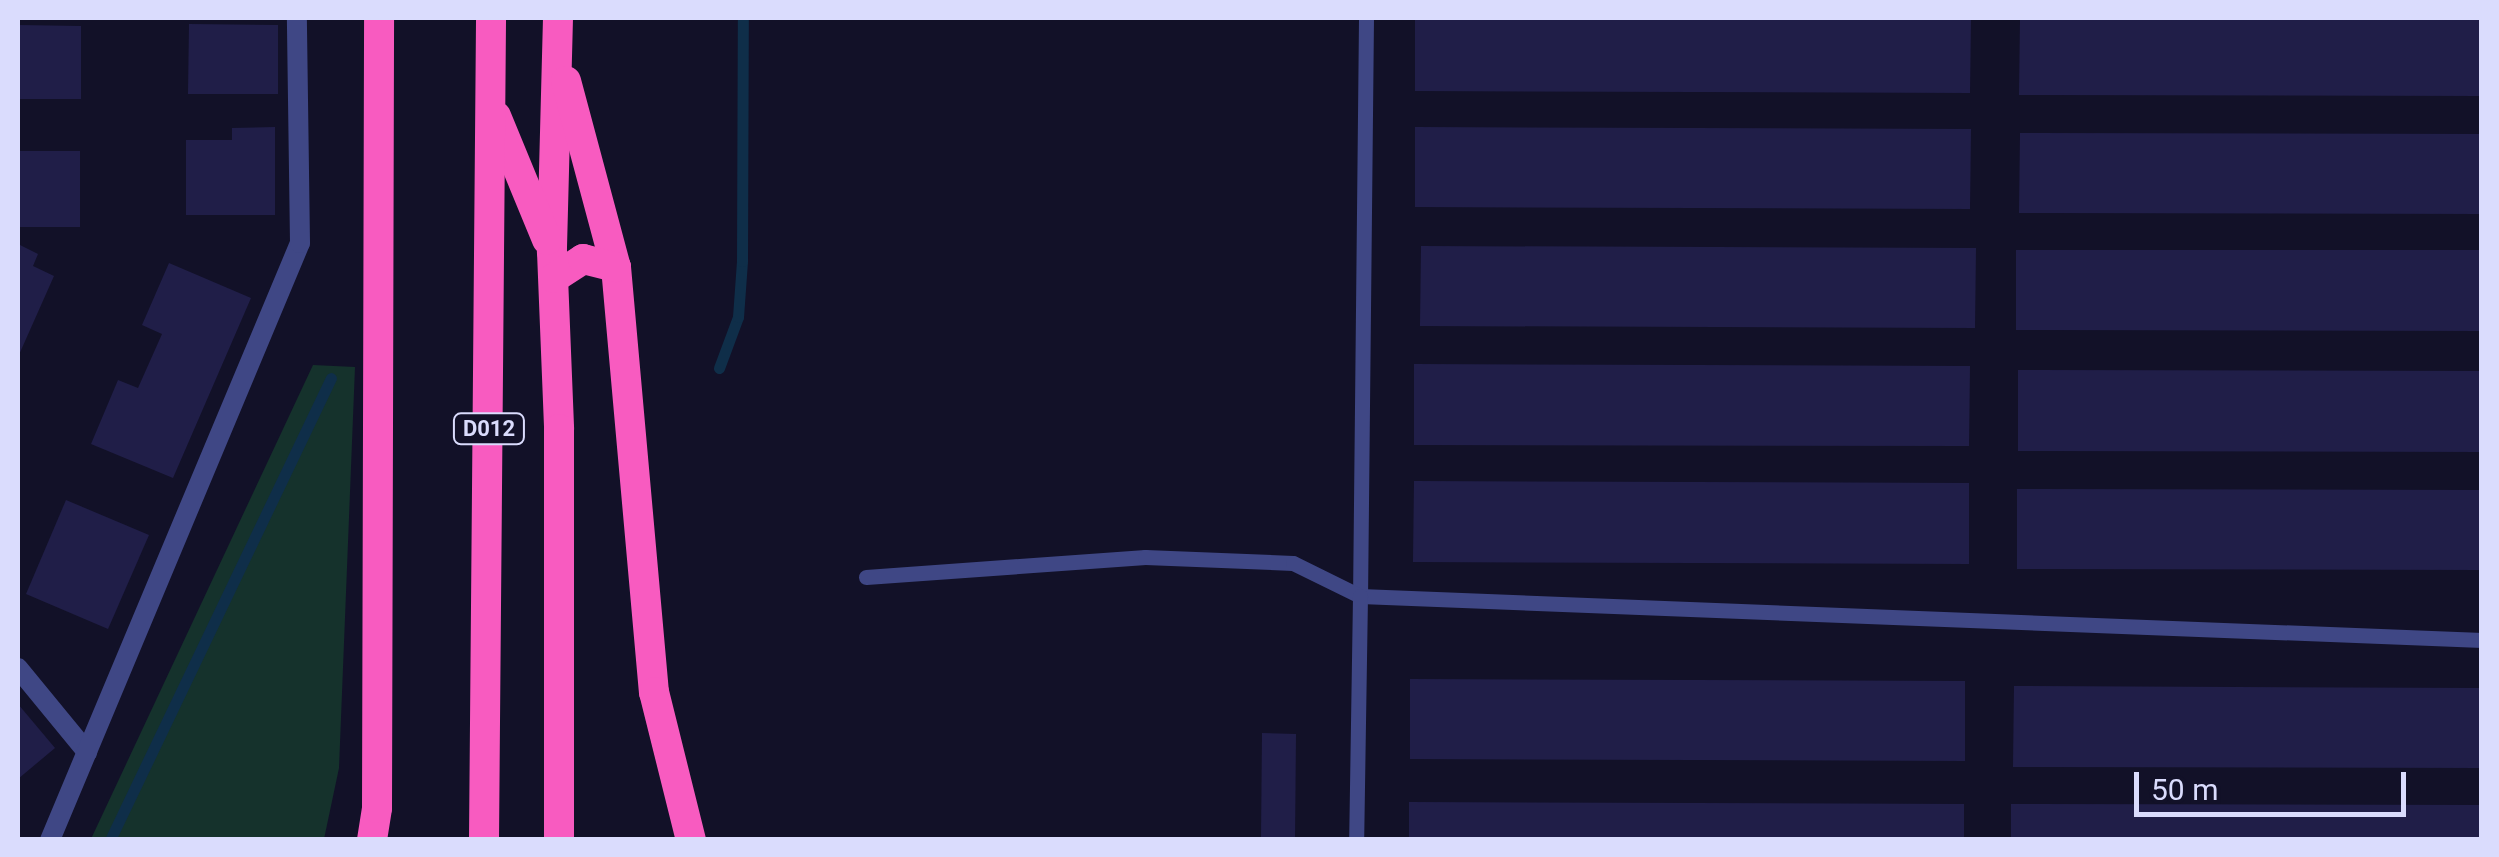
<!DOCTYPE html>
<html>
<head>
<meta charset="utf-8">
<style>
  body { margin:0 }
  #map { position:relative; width:2499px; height:857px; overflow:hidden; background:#121128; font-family:Roboto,sans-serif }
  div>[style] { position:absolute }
  .green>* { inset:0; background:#15322c }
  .stream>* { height:11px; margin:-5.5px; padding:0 5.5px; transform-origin:5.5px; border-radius:5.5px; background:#0f2e49 }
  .building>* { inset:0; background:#201e48 }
  .lane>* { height:15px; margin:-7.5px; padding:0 7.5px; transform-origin:7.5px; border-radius:7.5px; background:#3f4785 }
  .street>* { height:20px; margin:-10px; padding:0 10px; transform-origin:10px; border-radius:10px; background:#3f4785 }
  .highway>* { height:30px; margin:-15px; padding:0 15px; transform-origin:15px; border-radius:15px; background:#f85bc0 }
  span { translate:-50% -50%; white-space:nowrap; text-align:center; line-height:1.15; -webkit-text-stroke:8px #121128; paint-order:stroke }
  .shield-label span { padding:2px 8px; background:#121128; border:2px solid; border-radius:8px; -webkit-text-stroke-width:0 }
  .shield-label { font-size:22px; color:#dadcfd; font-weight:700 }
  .frame { position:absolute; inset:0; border:20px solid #dadcfd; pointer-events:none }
  .scale { position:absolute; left:2134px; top:772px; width:272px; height:45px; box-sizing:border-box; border:5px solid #dadcfd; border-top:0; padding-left:12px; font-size:30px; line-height:35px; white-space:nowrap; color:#dadcfd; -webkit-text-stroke:8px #121128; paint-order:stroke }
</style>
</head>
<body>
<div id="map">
  <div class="green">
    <div style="clip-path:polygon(313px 365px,355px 367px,339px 768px,324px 839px,91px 839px)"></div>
  </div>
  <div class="stream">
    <div style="left:719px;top:368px;width:54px;rotate:-69.6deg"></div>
    <div style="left:738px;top:317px;width:56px;rotate:-85.9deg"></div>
    <div style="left:742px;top:261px;width:243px;rotate:-89.8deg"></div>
    <div style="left:110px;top:840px;width:512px;rotate:-64.44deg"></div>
  </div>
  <div class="building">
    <div style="clip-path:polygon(1415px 18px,1971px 18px,1970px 93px,1415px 91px)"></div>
    <div style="clip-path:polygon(2020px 18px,2482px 18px,2482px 96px,2019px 95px)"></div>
    <div style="clip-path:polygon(189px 24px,278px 25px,278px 94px,188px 94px)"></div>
    <div style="clip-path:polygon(18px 25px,81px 26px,81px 99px,18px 99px)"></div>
    <div style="clip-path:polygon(275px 127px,275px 215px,186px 215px,186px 140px,232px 140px,232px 128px)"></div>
    <div style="clip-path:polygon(1415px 127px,1971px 129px,1970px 209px,1415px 207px)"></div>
    <div style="clip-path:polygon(2020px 133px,2482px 134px,2482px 214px,2019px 213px)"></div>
    <div style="clip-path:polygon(18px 151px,80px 151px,80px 227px,18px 227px)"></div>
    <div style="clip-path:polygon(18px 244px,38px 254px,33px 266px,54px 276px,18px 357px)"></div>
    <div style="clip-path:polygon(1421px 246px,1976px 248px,1975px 328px,1420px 326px)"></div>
    <div style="clip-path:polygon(2016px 250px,2482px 250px,2482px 331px,2016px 330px)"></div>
    <div style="clip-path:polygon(169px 263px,251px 298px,173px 478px,91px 444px,118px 380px,138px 388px,162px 334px,142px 325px)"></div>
    <div style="clip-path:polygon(1414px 364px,1970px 366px,1969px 446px,1414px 445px)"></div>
    <div style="clip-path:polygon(2018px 370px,2482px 371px,2482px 452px,2018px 451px)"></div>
    <div style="clip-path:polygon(1414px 481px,1969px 483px,1969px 564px,1413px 562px)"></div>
    <div style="clip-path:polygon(2017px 489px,2482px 490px,2482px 570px,2017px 569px)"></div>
    <div style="clip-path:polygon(66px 500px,149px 535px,108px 629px,26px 594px)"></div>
    <div style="clip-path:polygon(1410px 679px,1965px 681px,1965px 761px,1410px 759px)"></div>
    <div style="clip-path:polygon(2014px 686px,2482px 688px,2482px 768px,2013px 767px)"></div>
    <div style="clip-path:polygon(18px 704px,55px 748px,18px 779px)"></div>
    <div style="clip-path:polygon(1262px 733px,1296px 734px,1295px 840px,1261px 840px)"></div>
    <div style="clip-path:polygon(1409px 802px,1964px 804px,1964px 840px,1409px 840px)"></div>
    <div style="clip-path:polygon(2011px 804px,2482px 805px,2482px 840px,2011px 840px)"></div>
  </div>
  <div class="lane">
    <div style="left:1366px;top:18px;width:578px;rotate:90.59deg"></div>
    <div style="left:1360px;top:596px;width:1123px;rotate:2.25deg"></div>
    <div style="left:866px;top:577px;width:280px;rotate:-4.1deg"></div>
    <div style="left:1145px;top:557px;width:148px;rotate:2.3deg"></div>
    <div style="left:1293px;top:563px;width:75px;rotate:26.2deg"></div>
    <div style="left:1360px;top:596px;width:244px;rotate:90.9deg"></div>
  </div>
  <div class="street">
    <div style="left:18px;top:668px;width:109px;rotate:50.6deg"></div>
    <div style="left:50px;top:840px;width:647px;rotate:-67.28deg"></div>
    <div style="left:300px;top:243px;width:225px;rotate:-90.8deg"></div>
  </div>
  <div class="highway">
    <div style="left:558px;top:18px;width:234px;rotate:91.5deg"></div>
    <div style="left:552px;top:252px;width:177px;rotate:87.7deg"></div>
    <div style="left:559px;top:429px;width:411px;rotate:90deg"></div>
    <div style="left:566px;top:81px;width:193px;rotate:75deg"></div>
    <div style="left:616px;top:267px;width:427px;rotate:84.9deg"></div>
    <div style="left:654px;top:692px;width:153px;rotate:76deg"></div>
    <div style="left:496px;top:116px;width:134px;rotate:67.6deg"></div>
    <div style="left:554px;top:278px;width:35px;rotate:-33deg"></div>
    <div style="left:583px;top:259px;width:34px;rotate:14deg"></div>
    <div style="left:372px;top:840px;width:32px;rotate:-81deg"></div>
    <div style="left:377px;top:808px;width:790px;rotate:-89.85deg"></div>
    <div style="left:484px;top:840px;width:822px;rotate:-89.51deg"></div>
  </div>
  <div class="shield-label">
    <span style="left:489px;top:429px">D012</span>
  </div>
  <div class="frame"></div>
  <div class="scale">50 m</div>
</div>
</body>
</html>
